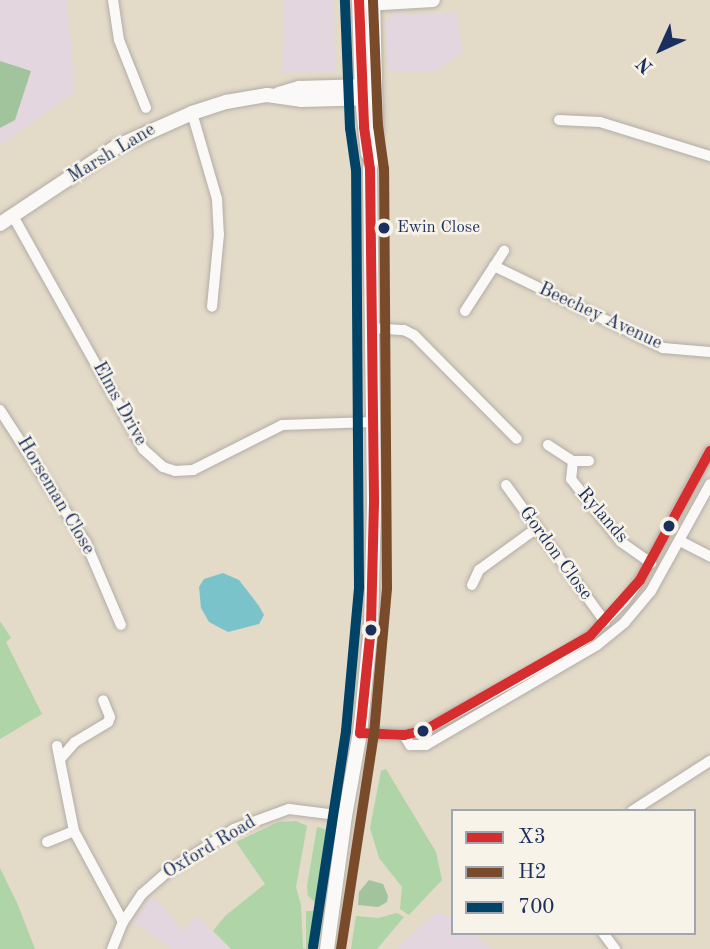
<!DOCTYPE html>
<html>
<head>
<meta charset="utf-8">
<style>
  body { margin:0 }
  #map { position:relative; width:710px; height:949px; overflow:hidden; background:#e3dac8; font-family:"Old Standard TT",serif }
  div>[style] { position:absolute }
  .built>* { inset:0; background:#e4d6de }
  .green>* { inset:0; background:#afd4a7 }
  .forest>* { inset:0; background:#a2c49c }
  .water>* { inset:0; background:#7bc3ca }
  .roads { filter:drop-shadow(0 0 2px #b1ada6) drop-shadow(0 0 2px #b1ada6) }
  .minor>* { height:10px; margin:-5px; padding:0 5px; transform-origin:5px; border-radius:5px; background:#fbf9f7 }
  .major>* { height:14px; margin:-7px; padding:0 7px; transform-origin:7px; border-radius:7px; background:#fbf9f7 }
  .bus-1>* { height:10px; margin:-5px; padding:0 5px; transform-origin:5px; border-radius:5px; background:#d62e2f }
  .bus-2>* { height:10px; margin:-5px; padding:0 5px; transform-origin:5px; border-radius:5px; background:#7a4b2a }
  .bus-3>* { height:10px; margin:-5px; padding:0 5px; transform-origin:5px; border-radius:5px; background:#004366 }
  .dots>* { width:19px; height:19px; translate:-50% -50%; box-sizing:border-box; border:4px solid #f7f3e8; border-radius:50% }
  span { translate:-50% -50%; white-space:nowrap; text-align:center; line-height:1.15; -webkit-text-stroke:5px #f7f3e8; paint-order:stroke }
  .bus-label { font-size:17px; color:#1b2f5e }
  .left { translate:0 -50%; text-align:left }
  .street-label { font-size:19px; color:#1b2f5e }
  .legend { position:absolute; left:451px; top:809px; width:245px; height:126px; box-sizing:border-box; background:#f7f3e8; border:2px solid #9fa5b1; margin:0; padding:9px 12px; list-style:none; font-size:21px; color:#1b2f5e }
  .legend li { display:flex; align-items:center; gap:14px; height:35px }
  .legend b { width:35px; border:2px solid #9fa5b1 }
  .north { position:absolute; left:626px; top:14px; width:70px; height:70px; -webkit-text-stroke:5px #f7f3e8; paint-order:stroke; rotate:225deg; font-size:19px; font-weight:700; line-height:28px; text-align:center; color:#1b2f5e }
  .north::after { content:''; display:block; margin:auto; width:24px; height:32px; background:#1b2f5e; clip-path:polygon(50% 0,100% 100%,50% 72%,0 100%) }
</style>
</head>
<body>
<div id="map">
  <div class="built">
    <div style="clip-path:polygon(0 0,67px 0,75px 92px,0 145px)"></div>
    <div style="clip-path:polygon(284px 0,334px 0,335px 71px,282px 73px)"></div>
    <div style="clip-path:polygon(403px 12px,406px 15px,457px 12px,462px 52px,436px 71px,387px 72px,386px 20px,393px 14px)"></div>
    <div style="clip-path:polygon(153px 896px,184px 931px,196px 916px,231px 949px,173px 949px,132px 921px)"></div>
    <div style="clip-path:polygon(436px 912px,453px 917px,453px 933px,472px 933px,492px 949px,396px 949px)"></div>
  </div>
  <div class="green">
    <div style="clip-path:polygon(0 621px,11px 638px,6px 642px,42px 714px,0 739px)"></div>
    <div style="clip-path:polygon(386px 769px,436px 852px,442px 880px,409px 915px,400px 909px,402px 887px,379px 858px,370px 828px,381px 771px)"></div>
    <div style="clip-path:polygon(296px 821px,307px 826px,296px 887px,301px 905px,303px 948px,306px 949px,306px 911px,315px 911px,316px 903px,308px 896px,307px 886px,317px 827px,328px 830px,312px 949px,231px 949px,213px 931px,225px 916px,265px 884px,236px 842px,278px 822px)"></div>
    <div style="clip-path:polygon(0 868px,18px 905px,35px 949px,0 949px)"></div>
    <div style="clip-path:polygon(397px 913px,404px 917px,377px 949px,351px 949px,356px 916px,378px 918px)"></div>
  </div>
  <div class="forest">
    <div style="clip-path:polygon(0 61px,31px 71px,15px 120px,0 128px)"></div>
    <div style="clip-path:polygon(369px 880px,383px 884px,388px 896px,387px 902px,378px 907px,358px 905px,359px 892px)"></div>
  </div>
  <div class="water">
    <div style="clip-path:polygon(223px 573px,239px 580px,259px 606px,264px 615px,259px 624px,228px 632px,209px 622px,201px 608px,199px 587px,204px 579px)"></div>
  </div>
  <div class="roads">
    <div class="minor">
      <div style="left:113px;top:0;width:40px;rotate:81.5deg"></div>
      <div style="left:119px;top:40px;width:73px;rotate:68.3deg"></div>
      <div style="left:192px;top:113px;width:90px;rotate:73.8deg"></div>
      <div style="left:217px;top:199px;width:35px;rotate:87deg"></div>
      <div style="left:219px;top:234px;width:73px;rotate:95.5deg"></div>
      <div style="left:559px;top:120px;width:41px;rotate:2.8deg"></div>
      <div style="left:600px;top:122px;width:115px;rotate:17.2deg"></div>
      <div style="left:13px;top:216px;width:267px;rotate:60.8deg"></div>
      <div style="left:143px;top:449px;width:27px;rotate:42deg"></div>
      <div style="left:163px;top:467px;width:13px;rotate:18deg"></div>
      <div style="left:175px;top:471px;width:18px;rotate:-3deg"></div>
      <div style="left:193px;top:470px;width:100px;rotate:-26.8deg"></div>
      <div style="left:282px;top:425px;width:91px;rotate:-1.9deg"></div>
      <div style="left:494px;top:266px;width:188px;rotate:25.9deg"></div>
      <div style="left:663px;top:348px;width:47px;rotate:4.9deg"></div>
      <div style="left:465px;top:311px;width:72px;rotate:-57deg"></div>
      <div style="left:372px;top:328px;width:32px;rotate:4deg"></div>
      <div style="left:404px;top:330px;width:11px;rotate:27deg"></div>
      <div style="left:414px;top:335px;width:146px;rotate:45.3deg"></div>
      <div style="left:0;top:410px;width:158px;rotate:57.1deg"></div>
      <div style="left:86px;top:543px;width:89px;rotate:66.9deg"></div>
      <div style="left:548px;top:445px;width:30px;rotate:33deg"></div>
      <div style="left:573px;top:461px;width:16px"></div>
      <div style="left:573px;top:461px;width:18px;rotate:96deg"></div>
      <div style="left:571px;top:479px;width:80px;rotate:51.6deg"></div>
      <div style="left:621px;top:542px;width:37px;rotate:35deg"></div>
      <div style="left:506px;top:485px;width:169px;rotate:54.1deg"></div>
      <div style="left:680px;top:541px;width:34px;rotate:27deg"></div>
      <div style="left:472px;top:585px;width:17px;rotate:-65deg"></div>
      <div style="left:479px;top:570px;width:72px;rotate:-35.9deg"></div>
      <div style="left:360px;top:733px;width:44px;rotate:2.6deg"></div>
      <div style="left:404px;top:735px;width:22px;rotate:-13deg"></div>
      <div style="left:425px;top:730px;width:155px;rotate:-28.9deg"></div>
      <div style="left:561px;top:655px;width:35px;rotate:-33deg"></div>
      <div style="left:590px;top:636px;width:50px;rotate:-45.8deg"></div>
      <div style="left:625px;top:600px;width:25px;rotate:-53deg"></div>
      <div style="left:640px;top:580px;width:147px;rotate:-61.5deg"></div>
      <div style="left:404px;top:735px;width:12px;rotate:59deg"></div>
      <div style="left:410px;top:745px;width:16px"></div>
      <div style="left:426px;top:745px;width:198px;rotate:-30.3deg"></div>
      <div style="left:597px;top:645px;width:36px;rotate:-39deg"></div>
      <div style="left:625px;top:622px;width:40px;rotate:-50deg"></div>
      <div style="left:651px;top:591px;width:122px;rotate:-61.1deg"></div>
      <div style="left:57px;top:746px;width:87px;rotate:78.7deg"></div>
      <div style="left:74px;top:831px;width:103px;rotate:61.7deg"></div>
      <div style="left:61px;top:758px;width:21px;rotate:-49deg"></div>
      <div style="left:75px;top:742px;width:39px;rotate:-31deg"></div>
      <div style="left:108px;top:722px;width:5px;rotate:-68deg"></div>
      <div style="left:110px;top:717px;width:18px;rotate:-112deg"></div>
      <div style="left:632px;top:811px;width:93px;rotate:-32.7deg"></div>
      <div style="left:47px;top:842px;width:29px;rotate:-22deg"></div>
      <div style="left:603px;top:933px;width:20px;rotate:53deg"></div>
      <div style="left:112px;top:949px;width:29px;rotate:-68deg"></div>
      <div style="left:123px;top:922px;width:34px;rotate:-56deg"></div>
      <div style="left:142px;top:894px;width:33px;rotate:-41deg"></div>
      <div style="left:167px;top:872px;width:80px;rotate:-32.7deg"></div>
      <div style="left:234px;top:829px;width:59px;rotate:-20deg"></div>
      <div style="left:289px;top:809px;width:56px;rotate:7.1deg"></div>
    </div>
    <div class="major">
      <div style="left:359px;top:0;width:98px;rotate:88.2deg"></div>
      <div style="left:362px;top:98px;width:56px;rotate:83.9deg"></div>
      <div style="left:365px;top:4px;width:68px;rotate:-3.4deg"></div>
      <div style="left:279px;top:94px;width:21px;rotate:-17deg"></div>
      <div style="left:299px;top:88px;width:70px;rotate:-1.6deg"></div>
      <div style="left:0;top:224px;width:139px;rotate:-33.6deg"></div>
      <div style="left:116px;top:147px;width:83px;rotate:-24.1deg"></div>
      <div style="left:192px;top:113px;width:36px;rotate:-18deg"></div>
      <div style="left:226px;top:102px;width:42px;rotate:-9.7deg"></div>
      <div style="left:267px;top:95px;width:34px;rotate:8deg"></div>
      <div style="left:301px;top:100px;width:74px;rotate:-1.5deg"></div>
      <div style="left:327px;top:949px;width:134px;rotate:-82.3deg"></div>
      <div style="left:345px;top:816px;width:84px;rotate:-79.8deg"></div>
      <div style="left:360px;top:733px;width:107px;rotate:-84.1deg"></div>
      <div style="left:371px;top:627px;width:124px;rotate:-88.6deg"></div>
      <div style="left:374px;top:503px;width:334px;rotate:-90.7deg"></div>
      <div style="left:370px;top:169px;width:40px;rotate:-81.5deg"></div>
      <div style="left:376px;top:129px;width:129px;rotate:-91.3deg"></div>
    </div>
  </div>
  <div class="bus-1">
    <div style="left:359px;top:0;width:127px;rotate:87.7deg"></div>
    <div style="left:364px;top:127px;width:42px;rotate:81.9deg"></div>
    <div style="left:370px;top:169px;width:334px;rotate:89.3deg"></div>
    <div style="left:374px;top:503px;width:124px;rotate:91.4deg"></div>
    <div style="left:371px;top:627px;width:107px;rotate:95.9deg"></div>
    <div style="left:360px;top:733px;width:44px;rotate:2.6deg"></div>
    <div style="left:404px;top:735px;width:22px;rotate:-13deg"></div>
    <div style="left:425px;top:730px;width:190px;rotate:-29.7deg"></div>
    <div style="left:590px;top:636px;width:75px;rotate:-48.2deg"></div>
    <div style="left:640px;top:580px;width:147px;rotate:-61.5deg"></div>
  </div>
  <div class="bus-2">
    <div style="left:341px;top:949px;width:218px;rotate:-81.3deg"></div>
    <div style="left:374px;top:734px;width:147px;rotate:-84.9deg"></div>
    <div style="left:387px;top:588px;width:419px;rotate:-90.4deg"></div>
    <div style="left:384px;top:169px;width:43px;rotate:-97.9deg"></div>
    <div style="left:378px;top:126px;width:126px;rotate:-92.3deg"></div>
  </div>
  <div class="bus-3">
    <div style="left:313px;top:947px;width:219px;rotate:-81.3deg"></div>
    <div style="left:346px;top:731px;width:145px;rotate:-84.8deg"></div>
    <div style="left:359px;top:587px;width:417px;rotate:-90.4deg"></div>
    <div style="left:356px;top:170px;width:42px;rotate:-98.1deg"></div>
    <div style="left:350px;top:128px;width:127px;rotate:-92.3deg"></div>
  </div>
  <div class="dots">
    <div style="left:384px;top:228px;background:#1b2f5e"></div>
    <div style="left:669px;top:526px;background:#1b2f5e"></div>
    <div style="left:371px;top:630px;background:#1b2f5e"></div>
    <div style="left:423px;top:731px;background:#1b2f5e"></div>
  </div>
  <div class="bus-label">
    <span class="left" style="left:397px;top:228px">Ewin Close</span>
  </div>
  <div class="street-label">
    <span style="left:112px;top:154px;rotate:-31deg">Marsh Lane</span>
    <span style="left:600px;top:317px;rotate:25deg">Beechey Avenue</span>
    <span style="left:119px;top:404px;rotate:61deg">Elms Drive</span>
    <span style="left:55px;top:496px;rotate:59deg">Horseman Close</span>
    <span style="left:602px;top:516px;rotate:49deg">Rylands</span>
    <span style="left:555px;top:554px;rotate:54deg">Gordon Close</span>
    <span style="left:210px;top:848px;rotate:-31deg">Oxford Road</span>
  </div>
  <ul class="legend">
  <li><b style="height:9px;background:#d62e2f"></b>X3</li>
  <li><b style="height:9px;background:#7a4b2a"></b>H2</li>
  <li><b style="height:9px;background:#004366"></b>700</li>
  </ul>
  <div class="north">N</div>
</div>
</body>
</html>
